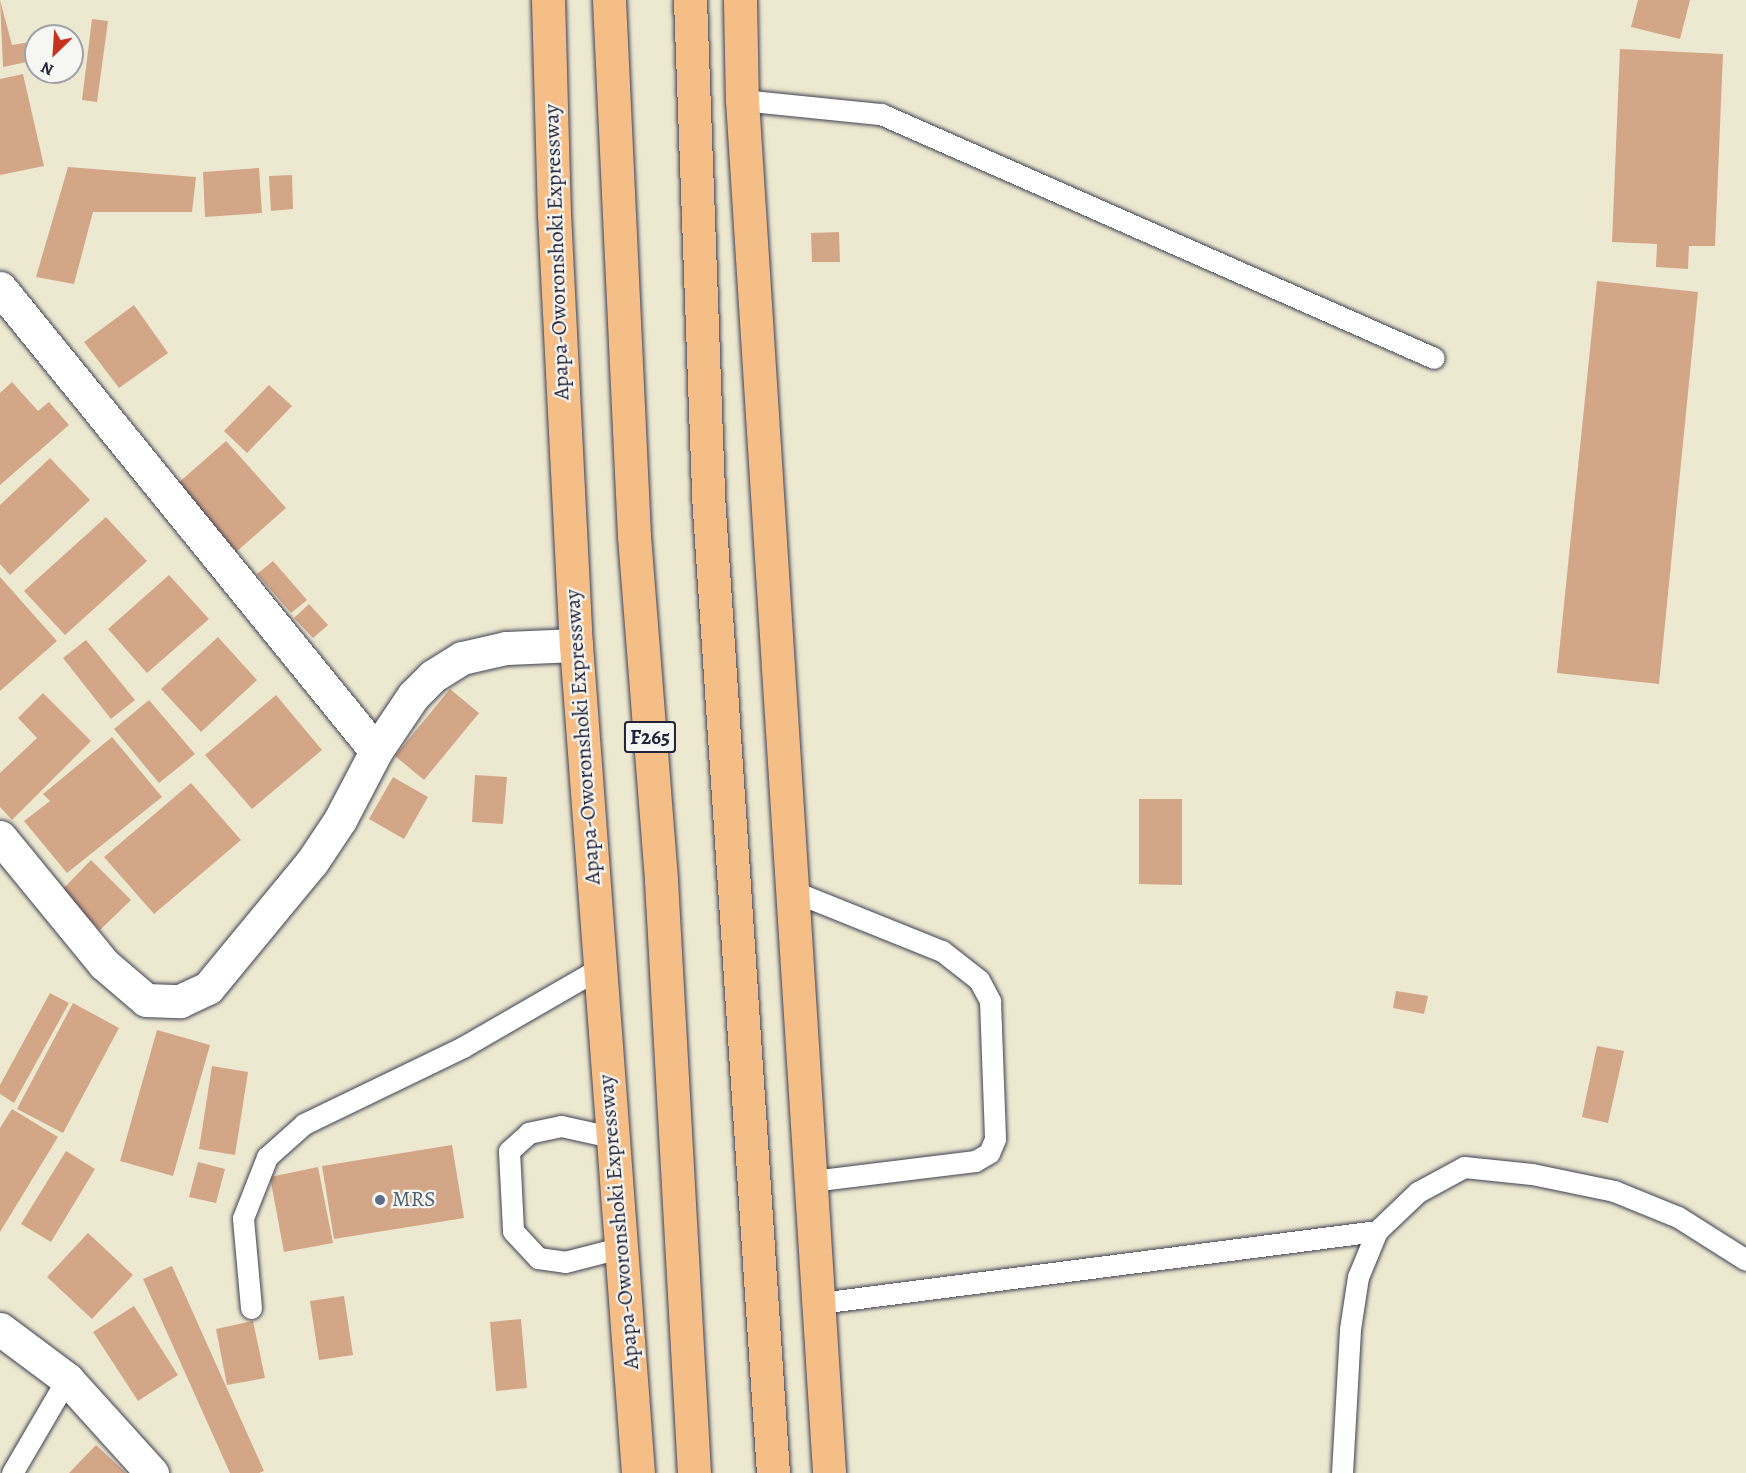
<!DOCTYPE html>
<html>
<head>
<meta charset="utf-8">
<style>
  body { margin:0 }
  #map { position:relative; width:1746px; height:1473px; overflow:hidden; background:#ede9d1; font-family:Alegreya,serif }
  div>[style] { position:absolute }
  .building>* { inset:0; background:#d4a688 }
  .roads { filter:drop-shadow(0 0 2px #404052) drop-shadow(0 0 2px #404052) }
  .service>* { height:21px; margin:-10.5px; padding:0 10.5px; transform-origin:10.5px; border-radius:10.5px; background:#fff }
  .minor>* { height:33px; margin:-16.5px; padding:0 16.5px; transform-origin:16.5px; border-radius:16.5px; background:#fff }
  .primary>* { height:33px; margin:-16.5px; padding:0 16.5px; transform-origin:16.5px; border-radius:16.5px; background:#f6be87 }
  .motorway>* { height:33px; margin:-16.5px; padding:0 16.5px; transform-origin:16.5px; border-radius:16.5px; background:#f6be87 }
  .dots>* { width:16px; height:16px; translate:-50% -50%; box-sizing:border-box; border:3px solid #f6f6f2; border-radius:50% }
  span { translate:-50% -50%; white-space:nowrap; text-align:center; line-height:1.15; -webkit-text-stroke:4.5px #f6f6f2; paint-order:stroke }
  .shield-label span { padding:2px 4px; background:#f6f6f2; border:2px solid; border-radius:4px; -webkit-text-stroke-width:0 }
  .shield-label { font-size:21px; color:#22223b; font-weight:700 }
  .street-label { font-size:22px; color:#22223b }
  .service-label { font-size:22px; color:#4e5e75 }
  .left { translate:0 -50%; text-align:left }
  .north { position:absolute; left:24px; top:24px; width:60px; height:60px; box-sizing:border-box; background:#f6f6f2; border:2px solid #a1a1a9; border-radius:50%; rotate:205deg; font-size:16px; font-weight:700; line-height:24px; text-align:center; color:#22223b }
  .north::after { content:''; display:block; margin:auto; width:21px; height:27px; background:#c8321e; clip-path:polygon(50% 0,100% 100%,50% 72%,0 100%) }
</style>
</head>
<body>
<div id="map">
  <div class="building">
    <div style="clip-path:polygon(0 0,12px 45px,36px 41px,36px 60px,3px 67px)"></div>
    <div style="clip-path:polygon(1638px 0,1690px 0,1680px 39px,1631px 27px)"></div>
    <div style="clip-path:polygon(92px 19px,108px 21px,97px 102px,82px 100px)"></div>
    <div style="clip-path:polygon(1620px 49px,1723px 54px,1715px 246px,1689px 246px,1688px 269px,1656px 267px,1657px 244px,1612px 242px)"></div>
    <div style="clip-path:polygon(23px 74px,44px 166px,0 175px,0 79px)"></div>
    <div style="clip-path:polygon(68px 167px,196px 177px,192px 212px,93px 212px,74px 284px,36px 277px)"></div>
    <div style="clip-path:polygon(259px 168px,262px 213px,205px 217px,203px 172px)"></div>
    <div style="clip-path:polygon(292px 175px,293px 209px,271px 211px,269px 176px)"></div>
    <div style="clip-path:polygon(839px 232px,840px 262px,812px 262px,811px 233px)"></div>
    <div style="clip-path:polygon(1597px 281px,1698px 292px,1659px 684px,1557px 673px)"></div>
    <div style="clip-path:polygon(134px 305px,168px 353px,119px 388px,84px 342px)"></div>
    <div style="clip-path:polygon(12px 382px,38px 411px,49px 402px,69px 425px,0 485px,0 393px)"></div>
    <div style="clip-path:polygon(269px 385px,292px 406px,247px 453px,224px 431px)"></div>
    <div style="clip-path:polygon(226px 441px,286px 508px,236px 552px,176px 485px)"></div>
    <div style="clip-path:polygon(50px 458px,90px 500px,10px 575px,0 564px,0 505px)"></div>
    <div style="clip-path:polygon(106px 517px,147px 561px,65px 635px,24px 591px)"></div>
    <div style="clip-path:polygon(273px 561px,307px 600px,291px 613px,257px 574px)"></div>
    <div style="clip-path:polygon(169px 575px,209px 619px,147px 673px,108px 629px)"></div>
    <div style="clip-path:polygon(0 577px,57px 641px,0 691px)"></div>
    <div style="clip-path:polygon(309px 604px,328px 625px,313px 638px,294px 618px)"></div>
    <div style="clip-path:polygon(218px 637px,257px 680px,201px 732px,161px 689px)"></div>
    <div style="clip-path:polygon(86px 640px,135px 700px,111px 719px,63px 658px)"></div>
    <div style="clip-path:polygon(450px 689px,479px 713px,424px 780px,395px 756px)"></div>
    <div style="clip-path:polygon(43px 693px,91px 741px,12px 820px,0 807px,0 773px,37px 738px,18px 718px)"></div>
    <div style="clip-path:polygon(276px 695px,322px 750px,252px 809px,205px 755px)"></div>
    <div style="clip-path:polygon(149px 700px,195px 754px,159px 783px,114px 729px)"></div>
    <div style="clip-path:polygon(112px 737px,162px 797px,67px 873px,24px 821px,50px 801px,43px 794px)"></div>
    <div style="clip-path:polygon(475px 775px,507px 777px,503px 824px,472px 822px)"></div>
    <div style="clip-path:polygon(393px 777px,428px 797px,404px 839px,369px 819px)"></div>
    <div style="clip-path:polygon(191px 783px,241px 840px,154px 914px,104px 857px)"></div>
    <div style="clip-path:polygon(1139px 799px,1182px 799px,1182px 885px,1139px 884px)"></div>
    <div style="clip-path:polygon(91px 860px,131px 900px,100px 930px,61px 891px)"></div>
    <div style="clip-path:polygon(1396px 991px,1428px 996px,1424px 1014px,1393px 1008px)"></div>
    <div style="clip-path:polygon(50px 993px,69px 1003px,14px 1103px,0 1094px,0 1085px)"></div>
    <div style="clip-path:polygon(73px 1003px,119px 1028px,63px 1133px,17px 1109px)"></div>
    <div style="clip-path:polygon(157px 1030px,210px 1045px,173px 1176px,120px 1161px)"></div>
    <div style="clip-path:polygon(1597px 1046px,1624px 1051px,1608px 1123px,1582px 1117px)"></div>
    <div style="clip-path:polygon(212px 1066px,248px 1072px,235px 1155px,199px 1149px)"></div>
    <div style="clip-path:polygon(12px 1109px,58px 1137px,0 1232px,0 1128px)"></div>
    <div style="clip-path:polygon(452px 1145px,464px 1218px,334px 1239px,322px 1166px)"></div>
    <div style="clip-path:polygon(66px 1151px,95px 1169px,51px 1242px,21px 1224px)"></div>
    <div style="clip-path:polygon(198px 1162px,225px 1169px,216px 1203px,189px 1197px)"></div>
    <div style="clip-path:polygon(318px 1167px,333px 1243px,284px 1252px,270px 1177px)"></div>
    <div style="clip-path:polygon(88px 1233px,133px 1275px,92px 1319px,47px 1277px)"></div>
    <div style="clip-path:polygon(172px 1266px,264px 1471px,259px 1473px,230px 1473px,143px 1279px)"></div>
    <div style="clip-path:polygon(344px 1296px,353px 1355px,319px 1360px,310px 1301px)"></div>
    <div style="clip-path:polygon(134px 1306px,178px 1375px,138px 1401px,93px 1332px)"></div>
    <div style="clip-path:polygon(521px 1319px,527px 1388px,496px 1391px,490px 1322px)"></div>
    <div style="clip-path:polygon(253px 1321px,265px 1378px,227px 1385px,216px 1329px)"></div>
    <div style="clip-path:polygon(96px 1445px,126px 1473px,69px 1473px)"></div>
  </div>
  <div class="roads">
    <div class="service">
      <div style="left:742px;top:100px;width:140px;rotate:5.8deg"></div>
      <div style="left:881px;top:114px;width:604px;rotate:23.81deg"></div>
      <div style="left:790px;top:890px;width:164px;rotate:21.9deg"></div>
      <div style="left:942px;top:951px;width:47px;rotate:38.1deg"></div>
      <div style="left:979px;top:980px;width:24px;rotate:62deg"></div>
      <div style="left:990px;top:1001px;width:138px;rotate:87.9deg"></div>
      <div style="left:995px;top:1139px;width:15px;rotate:113deg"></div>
      <div style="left:989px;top:1153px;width:16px;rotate:150deg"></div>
      <div style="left:975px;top:1161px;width:165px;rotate:173deg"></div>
      <div style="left:611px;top:1137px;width:51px;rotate:-167.6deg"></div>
      <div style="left:561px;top:1126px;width:33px;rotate:168deg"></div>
      <div style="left:529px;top:1133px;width:27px;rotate:138deg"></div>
      <div style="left:509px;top:1151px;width:80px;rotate:87.1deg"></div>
      <div style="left:513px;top:1231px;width:37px;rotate:47deg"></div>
      <div style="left:538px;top:1258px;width:27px;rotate:8deg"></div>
      <div style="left:565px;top:1262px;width:60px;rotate:-14.5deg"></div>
      <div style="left:820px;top:1303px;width:562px;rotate:-7.37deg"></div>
      <div style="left:251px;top:1308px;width:90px;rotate:-95.1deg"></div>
      <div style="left:243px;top:1218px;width:66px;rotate:-68.5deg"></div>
      <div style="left:267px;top:1157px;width:50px;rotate:-41.7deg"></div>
      <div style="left:304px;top:1124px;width:177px;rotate:-25.8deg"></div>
      <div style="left:463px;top:1047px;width:158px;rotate:-30deg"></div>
      <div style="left:12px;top:1473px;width:109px;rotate:-59.7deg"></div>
      <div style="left:1342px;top:1473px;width:144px;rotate:-86.8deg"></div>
      <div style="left:1350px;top:1329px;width:53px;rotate:-81.3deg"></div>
      <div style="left:1358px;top:1277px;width:50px;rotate:-67.6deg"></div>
      <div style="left:1377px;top:1231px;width:57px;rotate:-43.6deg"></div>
      <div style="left:1418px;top:1192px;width:52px;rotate:-28.5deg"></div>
      <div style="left:1464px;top:1167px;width:68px;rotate:5.9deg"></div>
      <div style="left:1532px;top:1174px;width:84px;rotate:11.7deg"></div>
      <div style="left:1614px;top:1191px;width:69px;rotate:22.1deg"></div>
      <div style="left:1678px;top:1217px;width:80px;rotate:32.3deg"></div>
    </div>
    <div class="minor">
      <div style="left:0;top:288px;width:596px;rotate:50.92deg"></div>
      <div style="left:0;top:837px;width:164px;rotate:50.7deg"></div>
      <div style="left:104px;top:964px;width:55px;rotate:40.6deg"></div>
      <div style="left:146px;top:1000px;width:34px;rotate:2deg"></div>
      <div style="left:180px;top:1001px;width:31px;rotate:-25deg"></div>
      <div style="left:208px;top:988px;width:163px;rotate:-50.5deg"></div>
      <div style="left:312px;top:862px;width:50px;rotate:-56.3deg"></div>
      <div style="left:340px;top:820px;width:78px;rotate:-62.4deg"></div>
      <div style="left:376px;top:751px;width:66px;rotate:-56.1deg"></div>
      <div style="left:413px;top:696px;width:28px;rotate:-45deg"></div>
      <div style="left:433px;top:676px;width:34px;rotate:-32deg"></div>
      <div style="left:462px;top:658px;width:45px;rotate:-12.8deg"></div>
      <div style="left:506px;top:648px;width:70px;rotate:-2.5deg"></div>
      <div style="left:0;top:1329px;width:84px;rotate:36.7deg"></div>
      <div style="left:67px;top:1379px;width:127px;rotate:47.9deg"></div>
    </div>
    <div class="primary">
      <div style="left:548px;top:0;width:214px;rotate:88.4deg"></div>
      <div style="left:554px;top:214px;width:432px;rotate:87.1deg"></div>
      <div style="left:576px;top:645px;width:830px;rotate:85.72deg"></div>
      <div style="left:740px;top:0;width:100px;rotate:88.9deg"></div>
      <div style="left:742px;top:100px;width:1376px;rotate:86.37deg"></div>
    </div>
    <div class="motorway">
      <div style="left:609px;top:0;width:537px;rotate:87.33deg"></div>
      <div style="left:634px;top:536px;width:346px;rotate:85.5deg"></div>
      <div style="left:661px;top:881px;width:593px;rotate:86.81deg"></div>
      <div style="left:690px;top:0;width:495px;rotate:87.9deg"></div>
      <div style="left:708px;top:495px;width:980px;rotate:86.2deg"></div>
    </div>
  </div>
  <div class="dots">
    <div style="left:380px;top:1200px;background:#5c6f8a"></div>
  </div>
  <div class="shield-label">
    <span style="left:650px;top:737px">F265</span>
  </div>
  <div class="street-label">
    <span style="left:557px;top:252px;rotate:-92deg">Apapa-Oworonshoki Expressway</span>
    <span style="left:583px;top:737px;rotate:-94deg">Apapa-Oworonshoki Expressway</span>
    <span style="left:619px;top:1222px;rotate:-95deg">Apapa-Oworonshoki Expressway</span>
  </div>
  <div class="service-label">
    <span class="left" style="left:392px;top:1200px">MRS</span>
  </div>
  <div class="north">N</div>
</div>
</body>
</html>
